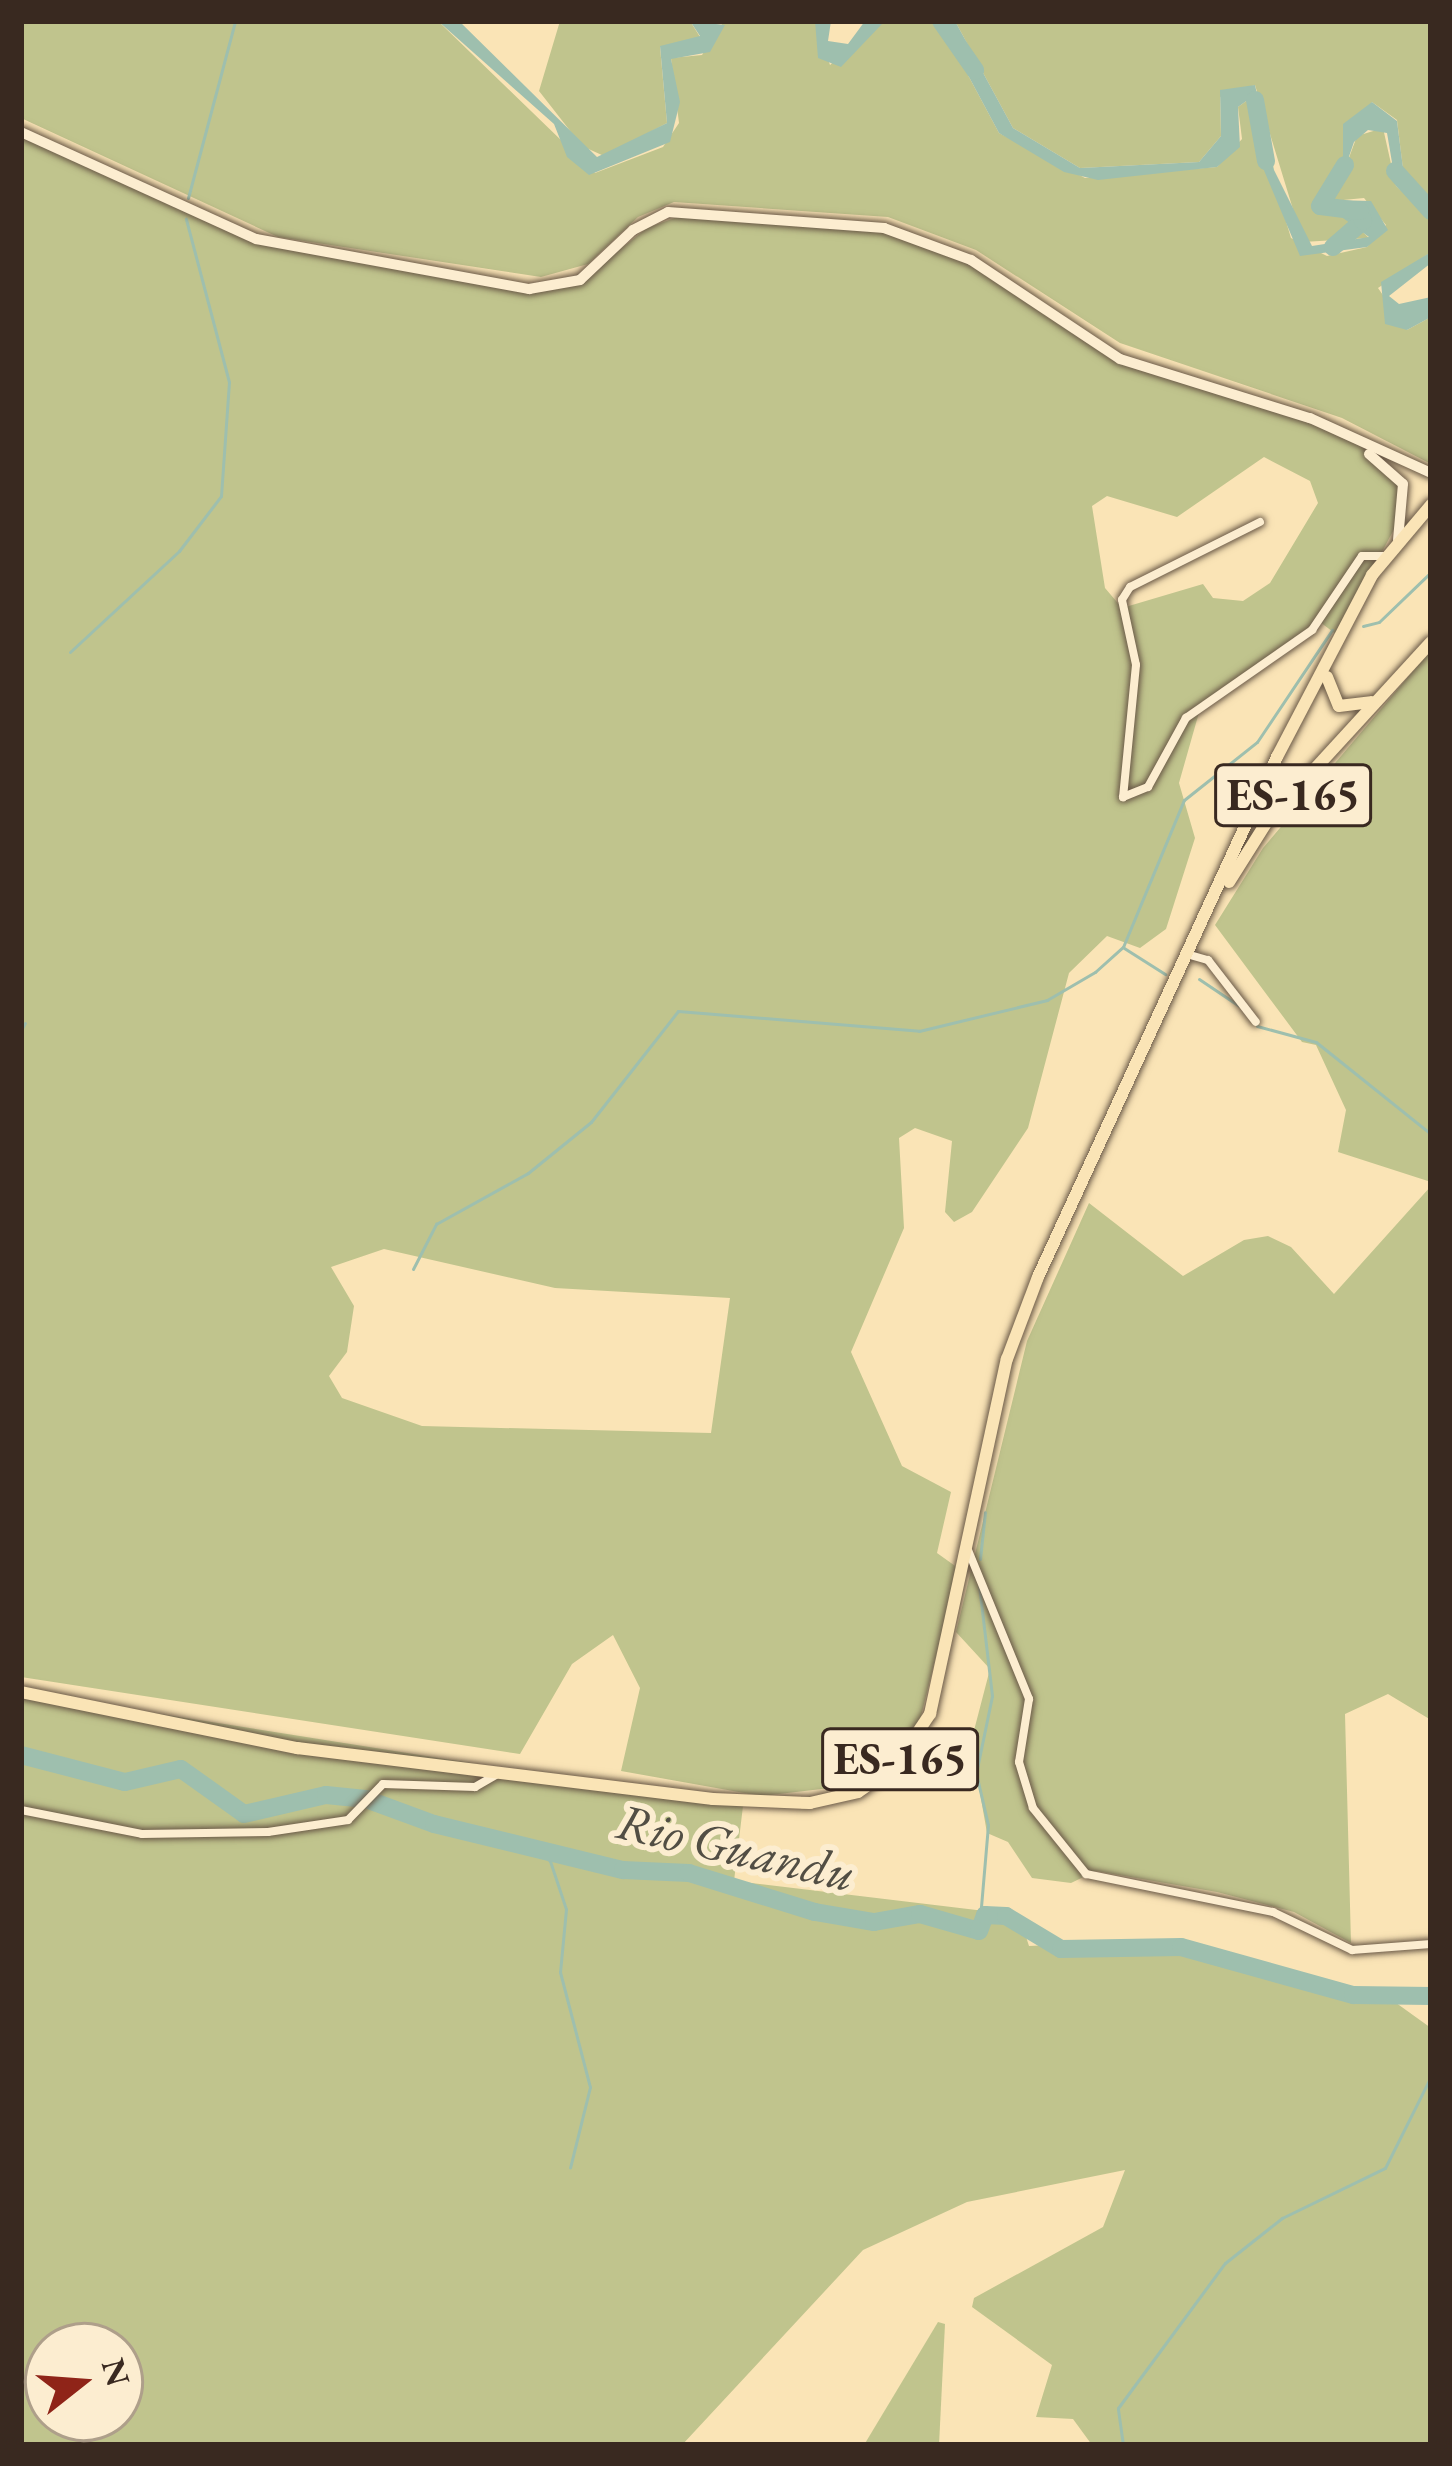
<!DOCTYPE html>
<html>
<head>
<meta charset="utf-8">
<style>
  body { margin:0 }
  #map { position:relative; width:1452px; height:2466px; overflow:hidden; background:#fae4b6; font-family:"EB Garamond",serif }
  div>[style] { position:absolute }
  .green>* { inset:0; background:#c0c48d }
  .water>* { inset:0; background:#9ebfae }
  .stream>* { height:3px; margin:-1.5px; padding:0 1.5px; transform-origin:1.5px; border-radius:1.5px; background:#9ebfae }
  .river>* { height:18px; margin:-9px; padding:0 9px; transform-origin:9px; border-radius:9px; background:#9ebfae }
  .roads { filter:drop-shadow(0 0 3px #695846) drop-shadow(0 0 3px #695846) }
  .minor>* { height:8px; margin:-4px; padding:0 4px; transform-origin:4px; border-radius:4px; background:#fcedd0 }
  .secondary>* { height:10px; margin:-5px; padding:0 5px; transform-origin:5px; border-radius:5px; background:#fcedd0 }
  .primary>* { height:12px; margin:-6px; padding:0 6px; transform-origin:6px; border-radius:6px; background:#fae4b6 }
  span { translate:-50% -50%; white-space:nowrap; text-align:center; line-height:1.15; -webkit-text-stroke:12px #fcedd0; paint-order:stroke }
  .shield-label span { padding:3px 9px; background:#fcedd0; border:3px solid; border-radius:9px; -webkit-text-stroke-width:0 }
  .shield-label { font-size:45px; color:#392920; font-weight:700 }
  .water-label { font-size:51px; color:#524e44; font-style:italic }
  .frame { position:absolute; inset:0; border:24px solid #392920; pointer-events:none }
  .north { position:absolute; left:24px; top:2322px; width:120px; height:120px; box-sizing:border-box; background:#fcedd0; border:3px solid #ae9f8a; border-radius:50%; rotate:73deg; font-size:33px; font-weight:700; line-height:48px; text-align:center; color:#392920 }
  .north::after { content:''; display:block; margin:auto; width:42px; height:54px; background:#8f2418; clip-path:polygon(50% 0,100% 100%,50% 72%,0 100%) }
</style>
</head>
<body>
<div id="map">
  <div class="green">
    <div style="clip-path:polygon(21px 21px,438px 21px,595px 173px,663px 147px,679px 123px,671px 58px,702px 55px,724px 21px,815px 21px,830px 65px,880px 21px,939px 21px,999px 133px,1085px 178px,1217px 167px,1242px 139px,1238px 107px,1249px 99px,1291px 238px,1327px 256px,1367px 247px,1386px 225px,1364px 198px,1333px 201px,1357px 136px,1383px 128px,1396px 186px,1431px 217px,1431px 252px,1378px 288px,1407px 330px,1431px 317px,1431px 464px,1342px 418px,1120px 343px,976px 250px,888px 217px,674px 202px,638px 217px,588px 264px,541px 277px,278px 237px,21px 118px)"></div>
    <div style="clip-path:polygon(560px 21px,690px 21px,700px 37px,660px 47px,667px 123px,604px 156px,582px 146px,539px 91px)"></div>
    <div style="clip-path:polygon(955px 21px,1431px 21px,1431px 204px,1404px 177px,1397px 120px,1372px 102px,1323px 195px,1369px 238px,1303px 242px,1255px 85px,1220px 97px,1221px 136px,1199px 162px,1080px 168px,1013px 128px)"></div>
    <div style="clip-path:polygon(evenodd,21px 128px,223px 228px,516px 286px,583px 279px,647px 228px,683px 215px,870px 226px,982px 268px,1090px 345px,1350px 437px,1398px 475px,1405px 509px,1337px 635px,1320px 622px,1200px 709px,1179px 783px,1195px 838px,1166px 929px,1140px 948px,1107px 936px,1069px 973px,1028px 1128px,972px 1212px,954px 1222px,945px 1212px,952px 1141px,915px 1128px,899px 1138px,904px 1228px,851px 1352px,902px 1466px,951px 1492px,937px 1553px,958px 1568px,920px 1720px,890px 1759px,847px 1786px,761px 1796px,621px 1771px,640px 1688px,613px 1635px,572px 1664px,520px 1754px,21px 1677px,21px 128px,1264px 457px,1310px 481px,1318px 503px,1270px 583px,1243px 601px,1213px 598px,1203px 584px,1122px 608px,1105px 588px,1092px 506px,1107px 496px,1177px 517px,1264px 457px,21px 128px,384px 1249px,555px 1288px,730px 1298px,711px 1433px,422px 1426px,342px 1398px,329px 1376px,347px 1352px,354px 1306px,331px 1267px,384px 1249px)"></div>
    <div style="clip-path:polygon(1431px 650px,1431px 1182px,1338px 1152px,1346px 1110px,1316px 1045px,1302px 1042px,1215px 925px,1263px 848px)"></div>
    <div style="clip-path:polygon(1431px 1186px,1431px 1720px,1388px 1694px,1345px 1714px,1351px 1943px,1294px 1912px,1217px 1892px,1096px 1871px,1071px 1883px,1032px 1878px,1008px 1842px,987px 1833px,971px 1742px,990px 1669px,956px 1632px,1027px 1341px,1089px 1203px,1183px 1276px,1244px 1240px,1268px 1236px,1291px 1247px,1334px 1294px)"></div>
    <div style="clip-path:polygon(evenodd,21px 1692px,743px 1806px,734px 1881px,1019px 1915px,1029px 1946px,1118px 1942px,1392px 2000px,1431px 2028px,1431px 2445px,1092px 2445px,1073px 2419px,1036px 2417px,1052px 2365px,972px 2307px,974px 2298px,1103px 2227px,1125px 2170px,967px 2202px,863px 2250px,682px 2445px,21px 2445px,21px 1692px,48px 2346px,120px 2346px,120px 2418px,48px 2418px,48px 2346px)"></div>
    <div style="clip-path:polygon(938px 2322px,945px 2324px,939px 2445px,864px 2445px)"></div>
  </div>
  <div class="water">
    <div style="clip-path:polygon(438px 21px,459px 21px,597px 157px,667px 123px,660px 46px,700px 36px,690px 21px,725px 25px,710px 52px,671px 59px,680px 102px,670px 142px,589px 175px,567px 157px,554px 124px)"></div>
    <div style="clip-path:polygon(815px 21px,831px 21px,828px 41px,848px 44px,865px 21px,882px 24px,841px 67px,818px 58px)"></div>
    <div style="clip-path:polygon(939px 21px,955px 21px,1013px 128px,1080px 168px,1199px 162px,1221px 136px,1220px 90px,1255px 85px,1274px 170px,1312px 246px,1369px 237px,1321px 202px,1343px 159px,1343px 124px,1372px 102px,1397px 121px,1404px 176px,1431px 204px,1431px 217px,1396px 186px,1387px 133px,1368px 130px,1354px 142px,1334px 200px,1371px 201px,1388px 230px,1367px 247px,1300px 256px,1263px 168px,1263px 132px,1249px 99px,1238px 107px,1240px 147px,1217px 167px,1098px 180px,1064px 172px,999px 133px)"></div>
    <div style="clip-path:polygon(1431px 252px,1431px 263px,1389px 296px,1399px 304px,1431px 297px,1431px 317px,1407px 330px,1385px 324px,1381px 282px)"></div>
  </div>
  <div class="stream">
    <div style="left:188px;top:198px;width:183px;rotate:-75.1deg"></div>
    <div style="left:1363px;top:626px;width:16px;rotate:-14deg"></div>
    <div style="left:1379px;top:622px;width:72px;rotate:-43.9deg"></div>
    <div style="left:70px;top:652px;width:149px;rotate:-42.8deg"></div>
    <div style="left:179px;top:551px;width:69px;rotate:-52.6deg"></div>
    <div style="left:221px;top:496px;width:114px;rotate:-86deg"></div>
    <div style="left:229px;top:382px;width:169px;rotate:-104.8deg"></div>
    <div style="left:1124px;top:948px;width:49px;rotate:32.4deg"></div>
    <div style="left:1199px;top:979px;width:48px;rotate:34deg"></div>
    <div style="left:1257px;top:1026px;width:61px;rotate:15.2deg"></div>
    <div style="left:1316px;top:1042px;width:147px;rotate:38.7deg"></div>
    <div style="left:21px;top:1030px;width:8px;rotate:-60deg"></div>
    <div style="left:413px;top:1269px;width:51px;rotate:-62.9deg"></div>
    <div style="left:436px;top:1224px;width:105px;rotate:-29deg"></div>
    <div style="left:528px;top:1173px;width:81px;rotate:-39deg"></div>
    <div style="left:591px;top:1122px;width:141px;rotate:-51.9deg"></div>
    <div style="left:678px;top:1011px;width:242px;rotate:4.7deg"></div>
    <div style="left:919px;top:1031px;width:132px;rotate:-13.6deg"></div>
    <div style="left:1047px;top:1000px;width:56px;rotate:-30.3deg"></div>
    <div style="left:1095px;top:972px;width:38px;rotate:-42deg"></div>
    <div style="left:1123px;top:947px;width:159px;rotate:-67.5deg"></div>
    <div style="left:1184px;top:800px;width:93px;rotate:-38.5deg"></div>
    <div style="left:1257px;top:742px;width:135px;rotate:-56.2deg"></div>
    <div style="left:980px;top:1559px;width:47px;rotate:-83.9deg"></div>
    <div style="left:979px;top:1585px;width:112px;rotate:83.3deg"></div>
    <div style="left:992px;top:1696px;width:79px;rotate:101.7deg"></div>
    <div style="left:976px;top:1773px;width:53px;rotate:77deg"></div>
    <div style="left:988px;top:1825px;width:106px;rotate:94.9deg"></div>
    <div style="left:533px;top:1847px;width:22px;rotate:39deg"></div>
    <div style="left:550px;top:1861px;width:51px;rotate:71.6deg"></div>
    <div style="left:566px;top:1909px;width:63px;rotate:95.4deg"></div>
    <div style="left:560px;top:1972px;width:119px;rotate:75.4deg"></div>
    <div style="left:590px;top:2087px;width:83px;rotate:103.9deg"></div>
    <div style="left:1123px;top:2445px;width:37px;rotate:-98deg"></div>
    <div style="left:1118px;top:2408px;width:180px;rotate:-53.6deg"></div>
    <div style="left:1225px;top:2263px;width:73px;rotate:-38.3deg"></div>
    <div style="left:1282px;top:2218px;width:114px;rotate:-25.9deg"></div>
    <div style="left:1385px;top:2168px;width:103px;rotate:-63.4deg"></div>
  </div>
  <div class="river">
    <div style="left:941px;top:21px;width:60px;rotate:55.2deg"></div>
    <div style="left:1255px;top:100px;width:62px;rotate:79.8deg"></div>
    <div style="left:1395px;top:171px;width:54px;rotate:48deg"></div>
    <div style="left:1333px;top:247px;width:40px;rotate:-41deg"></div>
    <div style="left:1363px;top:221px;width:10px;rotate:-107deg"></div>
    <div style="left:1360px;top:211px;width:40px;rotate:-172.9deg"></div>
    <div style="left:1320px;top:206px;width:48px;rotate:-58.6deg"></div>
    <div style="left:21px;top:1755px;width:107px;rotate:14.6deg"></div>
    <div style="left:125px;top:1782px;width:57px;rotate:-13.1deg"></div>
    <div style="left:181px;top:1769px;width:77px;rotate:35.5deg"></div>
    <div style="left:244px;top:1814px;width:84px;rotate:-13deg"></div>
    <div style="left:326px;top:1795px;width:40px;rotate:5.7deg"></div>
    <div style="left:366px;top:1799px;width:72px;rotate:20.2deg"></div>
    <div style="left:434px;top:1824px;width:195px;rotate:13.7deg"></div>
    <div style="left:623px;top:1870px;width:66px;rotate:2.6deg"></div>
    <div style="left:689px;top:1873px;width:132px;rotate:17.2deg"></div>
    <div style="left:815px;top:1912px;width:60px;rotate:9.6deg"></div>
    <div style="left:874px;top:1922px;width:47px;rotate:-9.9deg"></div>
    <div style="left:920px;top:1914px;width:61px;rotate:16.1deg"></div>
    <div style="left:979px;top:1931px;width:17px;rotate:-69deg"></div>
    <div style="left:985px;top:1915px;width:21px;rotate:3deg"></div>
    <div style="left:1006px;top:1916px;width:64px;rotate:31deg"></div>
    <div style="left:1061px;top:1949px;width:120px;rotate:-1deg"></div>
    <div style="left:1181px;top:1947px;width:179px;rotate:15.6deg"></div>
    <div style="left:1353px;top:1995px;width:78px;rotate:0.7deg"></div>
  </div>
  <div class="roads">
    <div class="minor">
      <div style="left:1260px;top:522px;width:145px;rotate:153.4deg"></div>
      <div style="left:1130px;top:587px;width:15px;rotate:122deg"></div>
      <div style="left:1122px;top:600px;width:66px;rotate:77.8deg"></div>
      <div style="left:1136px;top:665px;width:133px;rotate:95.6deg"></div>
      <div style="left:1123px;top:797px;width:27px;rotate:-22deg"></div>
      <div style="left:1148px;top:787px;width:79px;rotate:-61.2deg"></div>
      <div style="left:1186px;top:718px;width:154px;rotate:-34.9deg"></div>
      <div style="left:1312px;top:630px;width:89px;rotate:-56deg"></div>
      <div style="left:1362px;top:556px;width:23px"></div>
      <div style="left:1190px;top:955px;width:19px;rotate:16deg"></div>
      <div style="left:1208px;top:960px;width:78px;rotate:52.3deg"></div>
      <div style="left:968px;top:1550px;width:161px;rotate:67.7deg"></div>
      <div style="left:1029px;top:1699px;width:64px;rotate:99deg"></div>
      <div style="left:1019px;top:1762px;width:48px;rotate:73.1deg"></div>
      <div style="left:1033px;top:1808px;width:85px;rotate:51.2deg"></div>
      <div style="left:1086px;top:1874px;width:191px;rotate:11.5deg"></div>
      <div style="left:1273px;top:1912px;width:88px;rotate:25.7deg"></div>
      <div style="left:1352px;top:1950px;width:79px;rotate:-4.3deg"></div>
      <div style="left:21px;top:1810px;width:123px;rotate:11.2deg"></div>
      <div style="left:142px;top:1834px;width:126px;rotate:-0.9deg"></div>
      <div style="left:268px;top:1832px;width:81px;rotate:-8.5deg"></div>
      <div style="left:348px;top:1820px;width:50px;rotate:-45.8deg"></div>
      <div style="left:383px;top:1784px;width:92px;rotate:1.9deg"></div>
      <div style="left:475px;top:1787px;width:28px;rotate:-30deg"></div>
    </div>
    <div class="secondary">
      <div style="left:21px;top:132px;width:258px;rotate:24.5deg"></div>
      <div style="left:256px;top:239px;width:278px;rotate:10.4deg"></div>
      <div style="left:529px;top:289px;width:52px;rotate:-10deg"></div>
      <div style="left:580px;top:280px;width:73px;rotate:-43.3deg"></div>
      <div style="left:633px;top:230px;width:39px;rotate:-27deg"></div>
      <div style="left:668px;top:212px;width:217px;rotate:4.2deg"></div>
      <div style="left:884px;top:228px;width:93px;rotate:20.2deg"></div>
      <div style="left:971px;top:260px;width:179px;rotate:33.6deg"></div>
      <div style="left:1120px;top:359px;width:199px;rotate:17.3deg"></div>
      <div style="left:1310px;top:418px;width:133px;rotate:24.4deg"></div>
      <div style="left:1369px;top:454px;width:45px;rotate:41.4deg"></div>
      <div style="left:1403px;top:484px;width:56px;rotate:95.1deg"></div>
    </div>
    <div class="primary">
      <div style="left:1327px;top:677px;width:31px;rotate:68deg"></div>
      <div style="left:1339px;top:706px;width:32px;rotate:-7deg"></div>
      <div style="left:1229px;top:882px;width:73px;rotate:-57.8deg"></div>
      <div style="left:1268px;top:820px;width:241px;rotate:-47.5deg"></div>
      <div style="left:21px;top:1692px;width:282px;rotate:11.5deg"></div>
      <div style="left:297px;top:1748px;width:419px;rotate:7deg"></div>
      <div style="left:713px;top:1799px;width:97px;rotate:2.4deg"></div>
      <div style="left:810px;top:1803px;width:49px;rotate:-12.9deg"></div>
      <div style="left:858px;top:1792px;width:45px;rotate:-35.1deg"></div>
      <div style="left:895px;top:1766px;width:63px;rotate:-56.1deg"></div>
      <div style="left:930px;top:1714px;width:363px;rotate:-77.8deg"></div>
      <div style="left:1007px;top:1359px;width:88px;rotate:-69.3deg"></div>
      <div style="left:1038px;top:1277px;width:572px;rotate:-65.32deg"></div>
      <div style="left:1277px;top:757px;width:205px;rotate:-62.4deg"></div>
      <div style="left:1372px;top:575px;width:92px;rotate:-49.9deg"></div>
    </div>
  </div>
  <div class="shield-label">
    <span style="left:1293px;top:795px">ES-165</span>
    <span style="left:900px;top:1759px">ES-165</span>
  </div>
  <div class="water-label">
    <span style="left:736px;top:1847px;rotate:13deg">Rio Guandu</span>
  </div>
  <div class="frame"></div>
  <div class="north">N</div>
</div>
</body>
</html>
